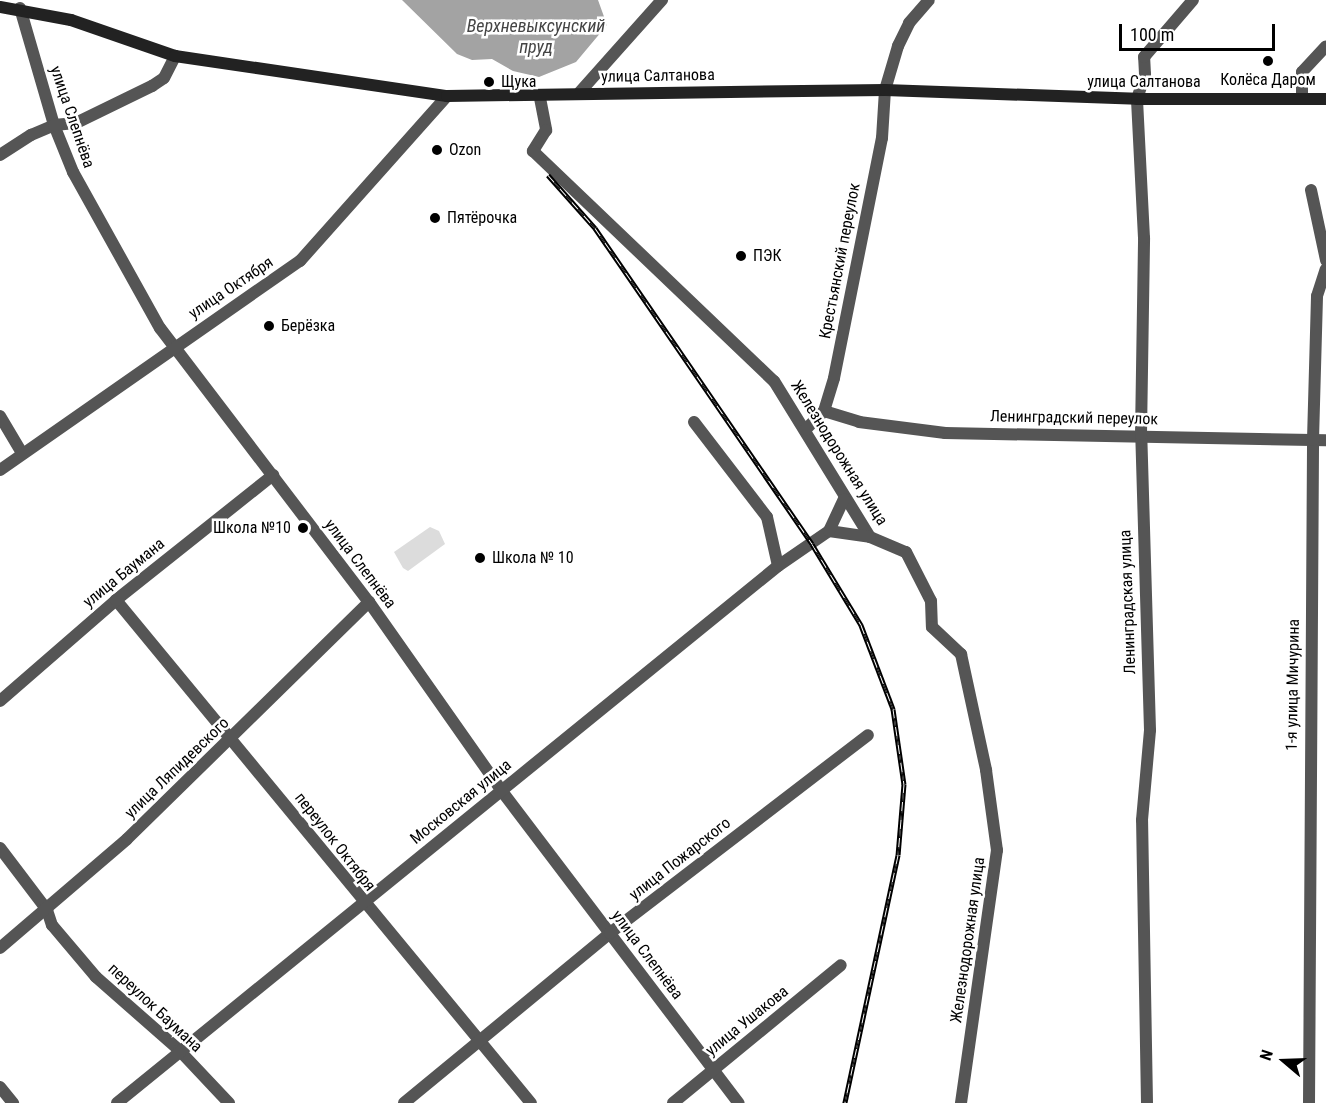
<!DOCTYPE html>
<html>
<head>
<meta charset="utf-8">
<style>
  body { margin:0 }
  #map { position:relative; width:1326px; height:1103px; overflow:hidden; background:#fff; font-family:"Roboto Condensed",sans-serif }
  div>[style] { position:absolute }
  .green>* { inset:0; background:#dcdcdc }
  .water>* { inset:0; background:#a3a3a3 }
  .minor>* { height:12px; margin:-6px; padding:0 6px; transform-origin:6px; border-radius:6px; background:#555 }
  .secondary>* { height:12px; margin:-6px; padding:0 6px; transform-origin:6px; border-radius:6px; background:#222 }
  .rail>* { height:5px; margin-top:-2.5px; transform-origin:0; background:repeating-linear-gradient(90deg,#fff 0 9px,#000 0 18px); box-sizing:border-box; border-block:2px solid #000 }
  .dots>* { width:16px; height:16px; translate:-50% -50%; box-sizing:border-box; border:3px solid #fff; border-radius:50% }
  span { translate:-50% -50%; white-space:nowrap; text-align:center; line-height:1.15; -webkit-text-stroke:5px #fff; paint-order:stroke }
  .street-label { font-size:16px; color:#000 }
  .poi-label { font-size:16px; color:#000 }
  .left { translate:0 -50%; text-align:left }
  .right { translate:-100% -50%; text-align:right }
  .water-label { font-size:18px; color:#444; font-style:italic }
  .north { position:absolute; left:1254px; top:1031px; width:60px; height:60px; -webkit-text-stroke:4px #fff; paint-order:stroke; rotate:289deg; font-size:16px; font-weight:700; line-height:24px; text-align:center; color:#000 }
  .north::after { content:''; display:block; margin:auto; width:21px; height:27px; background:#000; clip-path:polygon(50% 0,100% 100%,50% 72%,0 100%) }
  .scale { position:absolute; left:1119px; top:24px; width:156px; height:27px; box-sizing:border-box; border:3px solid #000; border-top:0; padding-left:8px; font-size:18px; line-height:21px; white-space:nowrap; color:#000; -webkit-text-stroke:4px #fff; paint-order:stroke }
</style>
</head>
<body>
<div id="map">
  <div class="green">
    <div style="clip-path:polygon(430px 527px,439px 531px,445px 544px,408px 571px,403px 568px,394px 552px)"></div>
  </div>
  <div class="water">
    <div style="clip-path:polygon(402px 0,598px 0,607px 25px,576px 62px,539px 77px,513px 71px,492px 59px,472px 60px,457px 54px)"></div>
  </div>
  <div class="minor">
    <div style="left:20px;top:8px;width:122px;rotate:73.8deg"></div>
    <div style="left:54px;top:125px;width:51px;rotate:68deg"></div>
    <div style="left:73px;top:172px;width:179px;rotate:60.9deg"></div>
    <div style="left:160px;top:328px;width:345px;rotate:52.7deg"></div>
    <div style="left:369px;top:602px;width:230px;rotate:54.9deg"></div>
    <div style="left:501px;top:790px;width:393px;rotate:52.8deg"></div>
    <div style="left:579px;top:93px;width:125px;rotate:-48.3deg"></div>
    <div style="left:540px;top:98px;width:33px;rotate:79deg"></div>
    <div style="left:546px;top:130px;width:25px;rotate:122deg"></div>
    <div style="left:533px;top:151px;width:333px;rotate:43.7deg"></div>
    <div style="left:774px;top:381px;width:183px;rotate:58.4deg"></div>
    <div style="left:870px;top:537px;width:39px;rotate:23deg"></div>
    <div style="left:906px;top:552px;width:55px;rotate:63deg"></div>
    <div style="left:931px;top:601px;width:26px;rotate:88deg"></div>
    <div style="left:932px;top:627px;width:40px;rotate:43deg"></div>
    <div style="left:961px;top:654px;width:119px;rotate:77.8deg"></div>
    <div style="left:986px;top:770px;width:81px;rotate:82.2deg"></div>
    <div style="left:997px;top:850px;width:256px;rotate:98.1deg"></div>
    <div style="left:1302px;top:98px;width:26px;rotate:-90deg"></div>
    <div style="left:1302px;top:72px;width:35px;rotate:-47deg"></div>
    <div style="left:0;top:155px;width:37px;rotate:-33deg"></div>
    <div style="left:31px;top:135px;width:25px;rotate:-23deg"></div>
    <div style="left:54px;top:125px;width:22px;rotate:-5deg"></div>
    <div style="left:76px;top:123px;width:85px;rotate:-26deg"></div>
    <div style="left:152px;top:86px;width:14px;rotate:-34deg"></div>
    <div style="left:164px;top:78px;width:25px;rotate:-63deg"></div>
    <div style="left:1311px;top:190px;width:72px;rotate:77.9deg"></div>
    <div style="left:824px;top:411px;width:37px;rotate:17deg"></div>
    <div style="left:859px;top:422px;width:87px;rotate:7.3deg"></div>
    <div style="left:945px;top:433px;width:381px;rotate:1.1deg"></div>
    <div style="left:0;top:416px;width:43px;rotate:59.3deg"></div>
    <div style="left:694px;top:422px;width:120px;rotate:52.5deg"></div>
    <div style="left:767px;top:517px;width:50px;rotate:77.3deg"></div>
    <div style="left:805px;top:430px;width:27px;rotate:-45deg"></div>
    <div style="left:824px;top:411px;width:34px;rotate:-73deg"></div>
    <div style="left:834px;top:378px;width:245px;rotate:-78.7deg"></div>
    <div style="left:882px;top:138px;width:48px;rotate:-86.4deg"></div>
    <div style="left:885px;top:90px;width:46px;rotate:-73.5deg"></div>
    <div style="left:898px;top:46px;width:25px;rotate:-64deg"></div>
    <div style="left:909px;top:23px;width:30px;rotate:-49deg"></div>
    <div style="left:0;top:470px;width:366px;rotate:-34.9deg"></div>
    <div style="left:300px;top:261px;width:221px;rotate:-48.3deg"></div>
    <div style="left:829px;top:531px;width:41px;rotate:8.3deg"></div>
    <div style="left:116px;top:600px;width:652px;rotate:50.48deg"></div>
    <div style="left:0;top:701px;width:154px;rotate:-41deg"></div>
    <div style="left:116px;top:600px;width:201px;rotate:-38.5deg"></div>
    <div style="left:0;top:848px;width:78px;rotate:52.8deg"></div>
    <div style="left:47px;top:910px;width:16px;rotate:72deg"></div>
    <div style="left:52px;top:925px;width:68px;rotate:49.8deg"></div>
    <div style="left:96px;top:977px;width:111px;rotate:41.3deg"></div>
    <div style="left:179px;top:1050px;width:73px;rotate:46.7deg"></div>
    <div style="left:0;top:948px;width:167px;rotate:-40.6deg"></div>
    <div style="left:127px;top:839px;width:339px;rotate:-44.4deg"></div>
    <div style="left:0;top:1087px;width:21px;rotate:51deg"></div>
    <div style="left:117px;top:1103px;width:852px;rotate:-39.09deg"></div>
    <div style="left:778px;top:566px;width:62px;rotate:-34.5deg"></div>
    <div style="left:829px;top:531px;width:35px;rotate:-65deg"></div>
    <div style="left:404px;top:1103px;width:267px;rotate:-39.5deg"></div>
    <div style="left:610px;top:933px;width:325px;rotate:-37.5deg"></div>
    <div style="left:673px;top:1103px;width:217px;rotate:-39.4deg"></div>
    <div style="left:1147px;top:1103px;width:283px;rotate:-91deg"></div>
    <div style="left:1142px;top:820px;width:90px;rotate:-84.9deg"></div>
    <div style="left:1150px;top:730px;width:296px;rotate:-91.7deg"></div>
    <div style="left:1141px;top:434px;width:196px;rotate:-89.1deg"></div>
    <div style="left:1144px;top:238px;width:139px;rotate:-92.9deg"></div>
    <div style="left:1137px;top:99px;width:26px;rotate:-72deg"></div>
    <div style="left:1145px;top:74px;width:17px;rotate:-93deg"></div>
    <div style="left:1144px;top:57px;width:75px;rotate:-49.3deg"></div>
    <div style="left:1309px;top:1103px;width:663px;rotate:-89.65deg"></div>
    <div style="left:1313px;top:440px;width:144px;rotate:-88.4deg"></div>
    <div style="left:1317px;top:296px;width:28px;rotate:-72deg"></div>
  </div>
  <div class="secondary">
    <div style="left:0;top:7px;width:72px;rotate:10.4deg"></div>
    <div style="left:71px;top:20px;width:110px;rotate:19.1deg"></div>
    <div style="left:175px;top:56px;width:275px;rotate:8.4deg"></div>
    <div style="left:447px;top:96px;width:438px;rotate:-0.8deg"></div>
    <div style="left:885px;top:90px;width:252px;rotate:2deg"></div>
    <div style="left:1137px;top:99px;width:189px"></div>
  </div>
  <div class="rail">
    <div style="left:548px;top:175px;width:71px;rotate:48.4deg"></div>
    <div style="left:595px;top:228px;width:383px;rotate:55.5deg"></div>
    <div style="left:812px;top:544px;width:95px;rotate:58.8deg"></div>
    <div style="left:861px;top:625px;width:90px;rotate:69.1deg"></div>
    <div style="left:893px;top:709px;width:76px;rotate:81.7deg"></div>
    <div style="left:904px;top:784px;width:71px;rotate:94.8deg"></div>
    <div style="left:898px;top:855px;width:254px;rotate:102.1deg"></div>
  </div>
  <div class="dots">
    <div style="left:1268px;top:61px;background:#000"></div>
    <div style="left:489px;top:82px;background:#000"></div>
    <div style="left:437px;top:150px;background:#000"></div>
    <div style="left:435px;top:218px;background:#000"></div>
    <div style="left:741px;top:256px;background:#000"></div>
    <div style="left:269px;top:326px;background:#000"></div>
    <div style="left:303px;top:528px;background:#000"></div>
    <div style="left:480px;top:558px;background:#000"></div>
  </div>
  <div class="street-label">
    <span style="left:658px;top:76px;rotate:-1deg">улица Салтанова</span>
    <span style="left:1144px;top:82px">улица Салтанова</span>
    <span style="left:72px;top:117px;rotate:71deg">улица Слепнёва</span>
    <span style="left:840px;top:261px;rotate:-79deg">Крестьянский переулок</span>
    <span style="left:231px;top:288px;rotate:-34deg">улица Октября</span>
    <span style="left:1074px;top:418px;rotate:1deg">Ленинградский переулок</span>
    <span style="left:839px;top:453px;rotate:58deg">Железнодорожная улица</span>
    <span style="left:360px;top:564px;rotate:53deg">улица Слепнёва</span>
    <span style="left:124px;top:573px;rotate:-39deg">улица Баумана</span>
    <span style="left:1128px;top:602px;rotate:-92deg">Ленинградская улица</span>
    <span style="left:1293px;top:685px;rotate:-89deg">1-я улица Мичурина</span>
    <span style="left:177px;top:768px;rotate:-44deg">улица Ляпидевского</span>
    <span style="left:461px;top:802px;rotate:-39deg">Московская улица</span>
    <span style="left:335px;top:842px;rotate:52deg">переулок Октября</span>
    <span style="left:680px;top:859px;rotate:-38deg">улица Пожарского</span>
    <span style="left:968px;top:940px;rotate:-82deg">Железнодорожная улица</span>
    <span style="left:647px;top:955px;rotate:53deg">улица Слепнёва</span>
    <span style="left:155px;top:1008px;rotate:43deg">переулок Баумана</span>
    <span style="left:747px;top:1021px;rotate:-39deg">улица Ушакова</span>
  </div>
  <div class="poi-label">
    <span style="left:1268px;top:80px">Колёса Даром</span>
    <span class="left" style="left:501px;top:82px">Щука</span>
    <span class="left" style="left:449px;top:150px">Ozon</span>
    <span class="left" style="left:447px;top:218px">Пятёрочка</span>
    <span class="left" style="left:753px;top:256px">ПЭК</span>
    <span class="left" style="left:281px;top:326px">Берёзка</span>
    <span class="right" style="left:291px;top:528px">Школа №10</span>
    <span class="left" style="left:492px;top:558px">Школа № 10</span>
  </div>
  <div class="water-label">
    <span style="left:536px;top:37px">Верхневыксунский<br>пруд</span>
  </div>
  <div class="north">N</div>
  <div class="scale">100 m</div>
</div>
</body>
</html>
